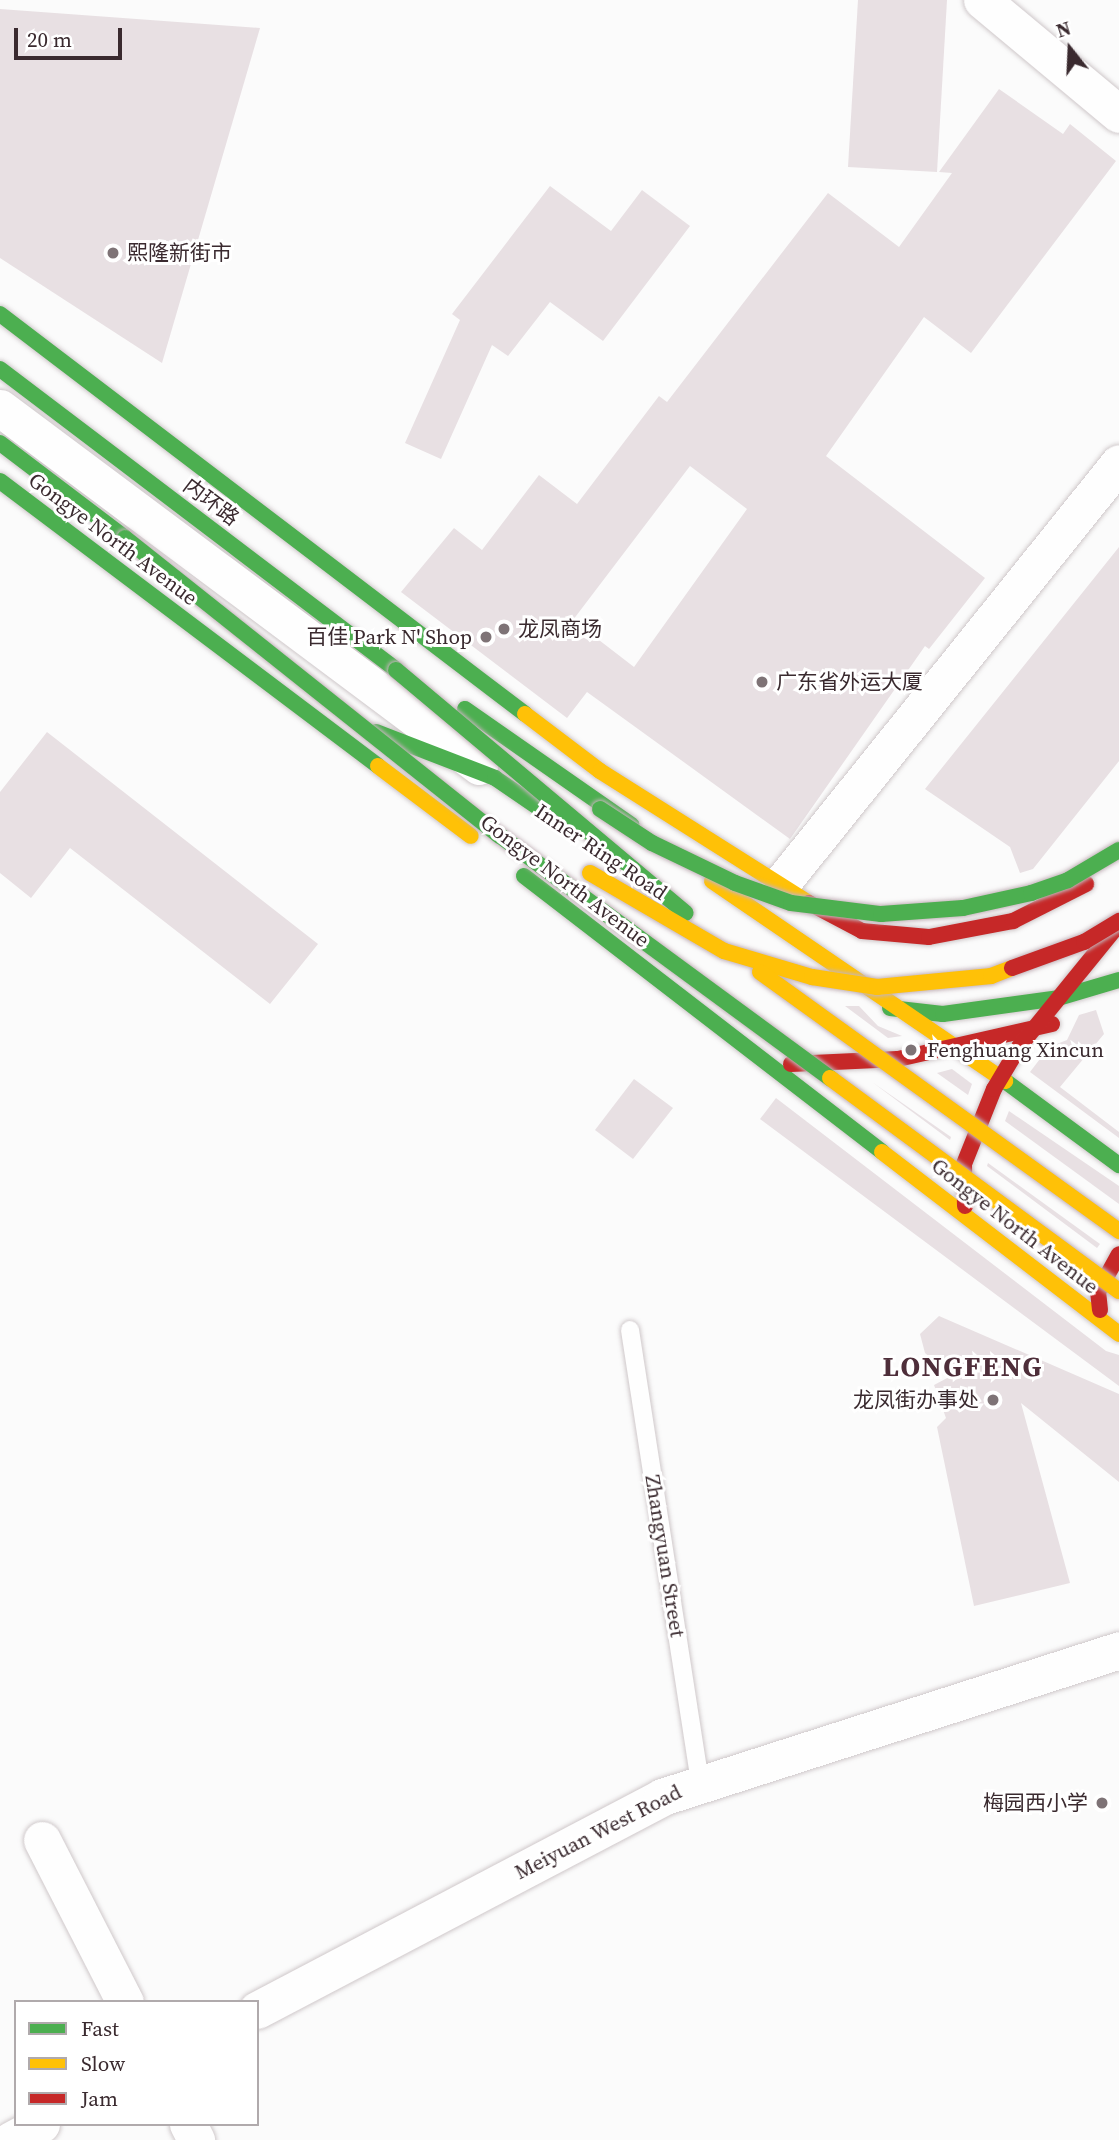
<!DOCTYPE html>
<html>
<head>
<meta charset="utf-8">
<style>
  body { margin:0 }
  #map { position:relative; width:1119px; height:2140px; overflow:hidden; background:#fbfbfb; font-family:"Source Serif 4","Noto Sans SC",serif }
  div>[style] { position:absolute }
  .building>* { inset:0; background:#e8e0e3 }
  .roads { filter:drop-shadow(0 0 2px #cfc8ca) drop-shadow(0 0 2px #cfc8ca) }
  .lane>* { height:18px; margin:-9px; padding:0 9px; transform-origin:9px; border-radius:9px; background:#fefefe }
  .street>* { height:37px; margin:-18.5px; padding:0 18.5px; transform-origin:18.5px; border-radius:18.5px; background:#fefefe }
  .fast>* { height:16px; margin:-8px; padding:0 8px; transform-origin:8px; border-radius:8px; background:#4caf50 }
  .slow>* { height:16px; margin:-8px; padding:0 8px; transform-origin:8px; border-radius:8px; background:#ffc107 }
  .jam>* { height:16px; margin:-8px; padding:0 8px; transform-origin:8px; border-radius:8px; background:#c62828 }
  .bridges { filter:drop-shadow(0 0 2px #c5b5bb) drop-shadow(0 0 2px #c5b5bb) }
  .fast-bridge>* { height:16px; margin:-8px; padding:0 8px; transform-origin:8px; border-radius:8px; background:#4caf50 }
  .slow-bridge>* { height:16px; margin:-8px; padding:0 8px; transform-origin:8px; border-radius:8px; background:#ffc107 }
  .jam-bridge>* { height:16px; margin:-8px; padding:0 8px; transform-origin:8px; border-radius:8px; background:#c62828 }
  .dots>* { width:19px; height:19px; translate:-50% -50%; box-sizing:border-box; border:4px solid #fff; border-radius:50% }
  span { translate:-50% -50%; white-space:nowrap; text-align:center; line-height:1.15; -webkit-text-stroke:6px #fff; paint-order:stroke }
  .poi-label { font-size:21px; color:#3a2a2f }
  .left { translate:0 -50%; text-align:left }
  .right { translate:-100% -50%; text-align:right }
  .street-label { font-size:21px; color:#3a2a2f }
  .district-label { font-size:28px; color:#4e2e3a; font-weight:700; letter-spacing:2px }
  .legend { position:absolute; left:14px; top:2000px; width:245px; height:126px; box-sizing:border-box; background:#fff; border:2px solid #b0aaac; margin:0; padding:9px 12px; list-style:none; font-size:21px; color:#3a2a2f }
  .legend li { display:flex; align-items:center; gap:14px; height:35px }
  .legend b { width:35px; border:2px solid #b0aaac }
  .north { position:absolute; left:1035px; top:14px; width:70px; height:70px; -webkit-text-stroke:5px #fff; paint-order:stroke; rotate:342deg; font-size:19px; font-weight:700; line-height:28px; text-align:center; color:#3a2a2f }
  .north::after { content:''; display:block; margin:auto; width:24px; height:32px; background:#3a2a2f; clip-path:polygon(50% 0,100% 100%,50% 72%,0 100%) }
  .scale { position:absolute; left:14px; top:28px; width:108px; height:32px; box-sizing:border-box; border:4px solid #3a2a2f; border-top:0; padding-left:9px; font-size:21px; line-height:24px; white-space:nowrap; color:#3a2a2f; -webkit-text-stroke:5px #fff; paint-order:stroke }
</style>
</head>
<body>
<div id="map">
  <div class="building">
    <div style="clip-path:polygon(858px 0,947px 0,937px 172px,848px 167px)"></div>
    <div style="clip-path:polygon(0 9px,260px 28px,162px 363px,0 258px)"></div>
    <div style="clip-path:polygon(evenodd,999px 89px,1063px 134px,1070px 124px,1116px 161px,971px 353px,924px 317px,826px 456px,985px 578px,929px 649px,925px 646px,790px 839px,587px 692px,567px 718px,401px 592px,454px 528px,482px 550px,539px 475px,577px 504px,659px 396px,667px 402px,828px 193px,899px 247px,952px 173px,939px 172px,999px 89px,690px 466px,747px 509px,634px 667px,573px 620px,690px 466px)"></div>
    <div style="clip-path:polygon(550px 186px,611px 231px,642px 190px,690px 226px,603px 341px,550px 302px,508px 356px,492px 345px,441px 459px,405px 443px,460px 320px,452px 314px)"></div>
    <div style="clip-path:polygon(1119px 547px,1119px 761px,1033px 869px,1020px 873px,1010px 847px,925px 789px)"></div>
    <div style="clip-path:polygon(47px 732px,318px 944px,270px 1004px,70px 848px,31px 898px,0 873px,0 792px)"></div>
    <div style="clip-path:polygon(845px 1006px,859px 1006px,878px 1026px,902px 1036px,888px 1038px)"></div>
    <div style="clip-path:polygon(1096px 1010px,1104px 1034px,1060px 1087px,1119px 1132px,1119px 1138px,1030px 1072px,1049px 1047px,1067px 1040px,1079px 1015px)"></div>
    <div style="clip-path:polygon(952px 1069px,972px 1084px,968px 1095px,937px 1073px)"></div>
    <div style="clip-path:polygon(634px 1079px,673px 1108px,633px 1159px,595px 1130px)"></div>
    <div style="clip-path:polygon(872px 1082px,951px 1137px,950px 1140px)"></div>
    <div style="clip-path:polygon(776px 1098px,1106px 1351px,1119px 1355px,1119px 1386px,760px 1119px)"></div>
    <div style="clip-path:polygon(1009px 1111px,1119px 1186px,1119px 1204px,1005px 1121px)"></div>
    <div style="clip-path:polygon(988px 1163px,1100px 1244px,1097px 1248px,987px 1166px)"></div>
    <div style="clip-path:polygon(939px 1316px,1119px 1394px,1119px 1482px,1021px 1403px,1070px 1583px,974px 1606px,937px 1427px,946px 1418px,934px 1385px,951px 1376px,925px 1353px,920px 1334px)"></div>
  </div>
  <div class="roads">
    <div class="lane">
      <div style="left:630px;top:1330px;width:457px;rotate:81.2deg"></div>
    </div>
    <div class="street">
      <div style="left:982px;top:0;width:178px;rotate:39.8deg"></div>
      <div style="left:0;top:408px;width:598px;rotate:36.77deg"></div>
      <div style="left:780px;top:885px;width:541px;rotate:-51.22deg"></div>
      <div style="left:42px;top:1840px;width:182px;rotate:62.9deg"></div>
      <div style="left:257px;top:2010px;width:458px;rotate:-27.7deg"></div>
      <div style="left:662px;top:1797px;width:480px;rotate:-17.8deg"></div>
      <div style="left:188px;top:2124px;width:18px;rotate:63deg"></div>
      <div style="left:11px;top:2140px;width:34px;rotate:-28deg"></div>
    </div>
    <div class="fast">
      <div style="left:0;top:314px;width:660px;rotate:37.3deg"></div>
      <div style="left:0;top:369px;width:497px;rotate:37.2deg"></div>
      <div style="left:0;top:443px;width:157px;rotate:37.2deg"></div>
      <div style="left:0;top:481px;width:473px;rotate:37deg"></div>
      <div style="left:465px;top:709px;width:203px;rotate:34.9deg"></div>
      <div style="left:376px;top:732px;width:128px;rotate:21.1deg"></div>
      <div style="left:495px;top:778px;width:50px;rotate:34.3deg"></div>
      <div style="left:524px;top:876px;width:452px;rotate:37.6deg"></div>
      <div style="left:890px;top:1008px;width:53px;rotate:6.5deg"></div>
      <div style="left:943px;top:1014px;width:116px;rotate:-7.9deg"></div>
      <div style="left:1058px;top:998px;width:64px;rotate:-16.4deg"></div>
      <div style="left:1005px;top:1081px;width:142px;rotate:36.4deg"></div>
    </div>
    <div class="slow">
      <div style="left:525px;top:714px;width:94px;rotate:37.2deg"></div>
      <div style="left:600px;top:771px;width:247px;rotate:32.3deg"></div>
      <div style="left:378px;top:766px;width:116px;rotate:37deg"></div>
      <div style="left:712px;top:881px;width:355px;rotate:34.3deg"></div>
      <div style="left:882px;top:1152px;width:299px;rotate:37.5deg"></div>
    </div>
    <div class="jam">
      <div style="left:809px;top:903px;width:60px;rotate:27.8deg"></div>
      <div style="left:862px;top:931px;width:67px;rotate:5.1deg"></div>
      <div style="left:929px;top:937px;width:86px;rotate:-10.8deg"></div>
      <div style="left:1013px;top:921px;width:82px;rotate:-26.9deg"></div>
      <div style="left:791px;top:1064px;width:107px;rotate:-2.7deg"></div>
      <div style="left:898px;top:1059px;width:158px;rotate:-12.8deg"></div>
      <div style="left:965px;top:1206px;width:42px;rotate:-91.4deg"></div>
      <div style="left:964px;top:1164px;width:81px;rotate:-68.2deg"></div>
      <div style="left:994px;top:1089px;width:49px;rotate:-59.2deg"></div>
      <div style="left:1019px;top:1047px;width:159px;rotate:-50.9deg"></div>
      <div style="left:1100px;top:1310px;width:18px;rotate:-96deg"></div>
      <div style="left:1098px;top:1292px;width:43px;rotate:-61.1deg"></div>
    </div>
  </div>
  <div class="bridges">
    <div class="fast-bridge">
      <div style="left:125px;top:538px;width:478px;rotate:38.5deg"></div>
      <div style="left:499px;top:835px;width:411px;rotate:36.3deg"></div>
      <div style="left:396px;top:670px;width:378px;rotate:40deg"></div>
      <div style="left:600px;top:809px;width:62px;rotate:33.2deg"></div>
      <div style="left:652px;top:843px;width:92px;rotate:25.7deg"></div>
      <div style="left:735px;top:883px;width:59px;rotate:19.7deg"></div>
      <div style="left:791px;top:903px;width:91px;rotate:7deg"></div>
      <div style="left:881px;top:914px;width:82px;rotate:-4.2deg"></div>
      <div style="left:963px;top:908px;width:70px;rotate:-12.4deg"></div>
      <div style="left:1031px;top:893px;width:39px;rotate:-19deg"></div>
      <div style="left:1068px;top:880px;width:59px;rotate:-30.5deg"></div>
    </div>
    <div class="slow-bridge">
      <div style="left:590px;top:873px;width:155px;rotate:30.2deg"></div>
      <div style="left:724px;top:951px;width:92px;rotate:16.5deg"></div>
      <div style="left:812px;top:977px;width:66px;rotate:8.7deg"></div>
      <div style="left:877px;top:987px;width:115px;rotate:-5.5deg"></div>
      <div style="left:991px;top:976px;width:22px;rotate:-21deg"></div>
      <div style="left:760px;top:972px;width:443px;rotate:35.8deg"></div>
      <div style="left:830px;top:1078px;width:359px;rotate:36.4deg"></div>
    </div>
    <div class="jam-bridge">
      <div style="left:1012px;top:968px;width:77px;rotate:-19.9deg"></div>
      <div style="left:1084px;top:942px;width:41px;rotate:-31deg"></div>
    </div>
  </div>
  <div class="dots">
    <div style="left:113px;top:253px;background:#7e7376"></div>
    <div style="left:504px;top:629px;background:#7e7376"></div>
    <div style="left:486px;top:637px;background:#7e7376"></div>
    <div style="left:762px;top:682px;background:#7e7376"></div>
    <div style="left:911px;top:1050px;background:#7e7376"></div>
    <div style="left:993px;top:1400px;background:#7e7376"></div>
    <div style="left:1102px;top:1803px;background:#7e7376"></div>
  </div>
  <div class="poi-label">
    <span class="left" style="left:127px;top:253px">熙隆新街市</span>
    <span class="left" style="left:518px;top:629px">龙凤商场</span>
    <span class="right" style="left:472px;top:637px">百佳 Park N' Shop</span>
    <span class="left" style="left:776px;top:682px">广东省外运大厦</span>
    <span class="left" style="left:927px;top:1050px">Fenghuang Xincun</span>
    <span class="right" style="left:979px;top:1400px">龙凤街办事处</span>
    <span class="right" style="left:1088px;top:1803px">梅园西小学</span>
  </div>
  <div class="street-label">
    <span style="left:211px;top:502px;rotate:37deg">内环路</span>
    <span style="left:113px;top:539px;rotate:37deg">Gongye North Avenue</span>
    <span style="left:601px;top:852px;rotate:34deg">Inner Ring Road</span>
    <span style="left:565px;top:881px;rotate:37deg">Gongye North Avenue</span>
    <span style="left:1015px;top:1226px;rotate:38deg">Gongye North Avenue</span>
    <span style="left:665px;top:1556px;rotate:81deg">Zhangyuan Street</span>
    <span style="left:598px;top:1832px;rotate:-27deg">Meiyuan West Road</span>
  </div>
  <div class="district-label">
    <span style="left:963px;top:1366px">LONGFENG</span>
  </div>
  <ul class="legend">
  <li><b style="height:9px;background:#4caf50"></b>Fast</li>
  <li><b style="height:9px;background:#ffc107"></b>Slow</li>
  <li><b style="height:9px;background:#c62828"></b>Jam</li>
  </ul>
  <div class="north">N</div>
  <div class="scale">20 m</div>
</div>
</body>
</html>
